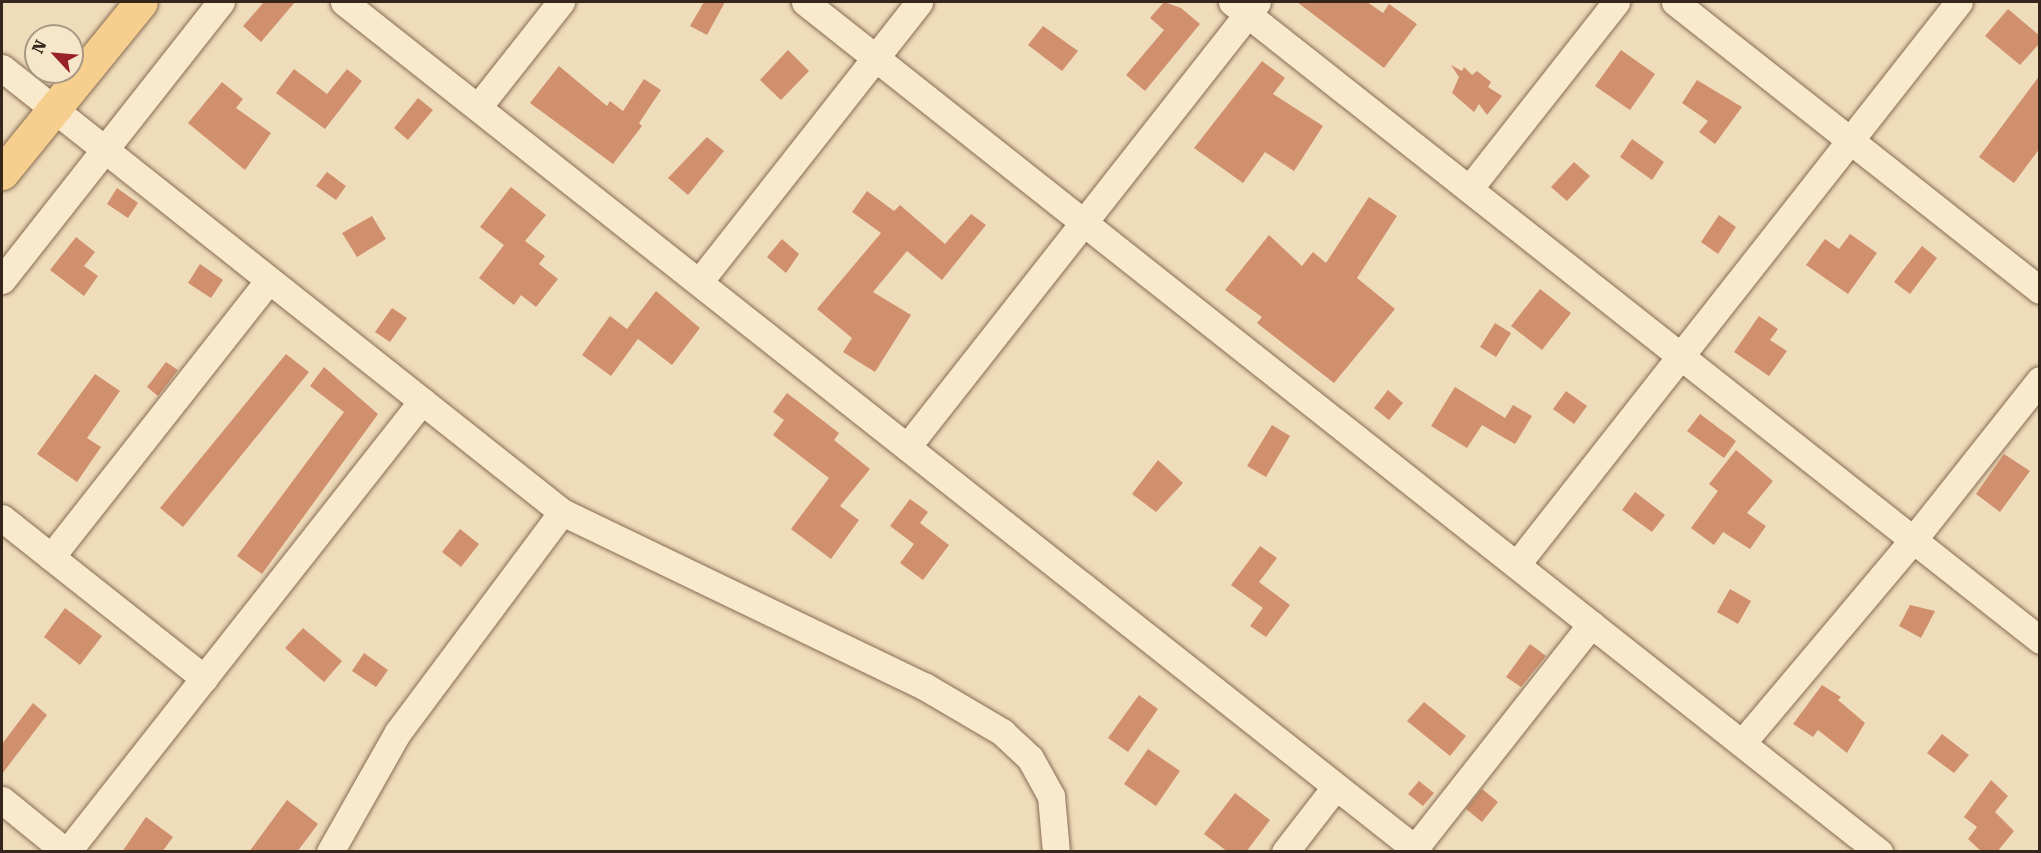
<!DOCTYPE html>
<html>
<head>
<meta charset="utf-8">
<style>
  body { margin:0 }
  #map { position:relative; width:2041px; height:853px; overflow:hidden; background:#efdcba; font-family:"Roboto Serif",serif }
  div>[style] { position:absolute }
  .building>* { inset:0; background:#d0906e }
  .roads { filter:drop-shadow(0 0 2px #876b54) drop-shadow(0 0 2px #876b54) }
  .minor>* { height:27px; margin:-13.5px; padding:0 13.5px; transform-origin:13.5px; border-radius:13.5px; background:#faeacd }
  .primary>* { height:33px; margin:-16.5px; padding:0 16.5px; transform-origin:16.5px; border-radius:16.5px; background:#f6cf8e }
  span { translate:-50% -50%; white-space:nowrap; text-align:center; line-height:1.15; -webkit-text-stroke:4.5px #f7e7ca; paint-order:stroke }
  .frame { position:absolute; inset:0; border:3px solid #35251a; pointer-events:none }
  .north { position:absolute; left:24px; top:24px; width:60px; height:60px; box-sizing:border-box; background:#f7e7ca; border:2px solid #a99984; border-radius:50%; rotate:296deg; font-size:16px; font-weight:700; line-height:24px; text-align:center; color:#35251a }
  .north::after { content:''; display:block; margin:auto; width:21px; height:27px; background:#98212a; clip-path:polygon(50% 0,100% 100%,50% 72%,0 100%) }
</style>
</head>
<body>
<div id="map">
  <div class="building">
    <div style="clip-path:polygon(264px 2px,295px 2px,261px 42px,243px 26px)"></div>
    <div style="clip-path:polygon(704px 2px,725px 2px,707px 35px,690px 26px)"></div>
    <div style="clip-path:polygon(1164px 2px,1181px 8px,1200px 24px,1145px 91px,1126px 75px,1164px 30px,1150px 18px)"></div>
    <div style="clip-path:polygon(1297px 2px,1367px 2px,1383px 13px,1389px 4px,1417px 24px,1384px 68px)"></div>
    <div style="clip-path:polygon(2008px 9px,2040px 36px,2040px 43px,2020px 65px,1985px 36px)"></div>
    <div style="clip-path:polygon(1043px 26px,1078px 51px,1062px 71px,1028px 45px)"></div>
    <div style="clip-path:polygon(788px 50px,809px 71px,781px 100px,760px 80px)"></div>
    <div style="clip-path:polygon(1621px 50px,1655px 74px,1630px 110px,1595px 86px)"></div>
    <div style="clip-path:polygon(1262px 61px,1285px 78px,1273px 94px,1323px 126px,1294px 171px,1265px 152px,1243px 183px,1194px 148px)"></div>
    <div style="clip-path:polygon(1451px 65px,1462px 71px,1464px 67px,1472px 75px,1477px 71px,1491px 82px,1488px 87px,1502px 96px,1487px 115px,1479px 104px,1474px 112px,1452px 93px,1459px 77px)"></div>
    <div style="clip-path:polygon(559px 66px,607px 106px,610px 101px,623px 111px,644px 79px,661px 90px,639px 123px,642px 126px,613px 164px,530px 103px)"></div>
    <div style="clip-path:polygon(294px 69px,327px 94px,347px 69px,362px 81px,325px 129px,276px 93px)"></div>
    <div style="clip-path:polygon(2040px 75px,2040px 148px,2014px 183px,1979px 157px)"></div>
    <div style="clip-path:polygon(1697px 80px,1742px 107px,1715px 144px,1699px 132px,1708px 121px,1682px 103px)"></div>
    <div style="clip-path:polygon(222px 82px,243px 99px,236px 108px,271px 133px,245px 170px,188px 123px)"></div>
    <div style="clip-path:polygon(418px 98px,433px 110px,408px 140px,394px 128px)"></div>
    <div style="clip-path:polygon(707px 137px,724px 151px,688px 195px,668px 178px)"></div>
    <div style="clip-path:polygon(1632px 139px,1664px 162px,1652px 180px,1620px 157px)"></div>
    <div style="clip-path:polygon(1574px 162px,1590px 176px,1567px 201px,1551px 187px)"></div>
    <div style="clip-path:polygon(327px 172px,346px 186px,336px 200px,316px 186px)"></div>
    <div style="clip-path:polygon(511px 187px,546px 215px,525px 241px,545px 256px,539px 264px,558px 279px,536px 307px,521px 295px,514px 305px,479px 278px,504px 245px,480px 227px)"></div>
    <div style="clip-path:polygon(117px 188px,138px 203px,128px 218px,107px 204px)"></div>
    <div style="clip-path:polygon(867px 191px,894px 211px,900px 205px,945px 244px,971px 214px,986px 225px,942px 280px,907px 251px,873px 292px,911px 315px,875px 372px,843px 352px,852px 338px,817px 309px,881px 233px,852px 212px)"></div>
    <div style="clip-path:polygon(1369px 197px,1397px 216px,1357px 278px,1395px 309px,1334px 383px,1257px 323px,1262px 317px,1225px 290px,1269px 235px,1302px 266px,1313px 252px,1326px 263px)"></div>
    <div style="clip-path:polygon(1719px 215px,1736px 227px,1718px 254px,1701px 242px)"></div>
    <div style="clip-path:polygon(372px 216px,386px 239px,357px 257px,342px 233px)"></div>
    <div style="clip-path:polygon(1850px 234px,1877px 253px,1848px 294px,1806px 265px,1825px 239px,1839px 249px)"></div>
    <div style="clip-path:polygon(76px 237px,95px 252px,84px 266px,98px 276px,84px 296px,50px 270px)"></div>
    <div style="clip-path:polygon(782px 239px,799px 254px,786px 273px,767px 257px)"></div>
    <div style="clip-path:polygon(1922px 246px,1937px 258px,1910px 294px,1894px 282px)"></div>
    <div style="clip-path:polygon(200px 264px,223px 280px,211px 298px,188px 283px)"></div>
    <div style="clip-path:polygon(1540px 289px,1571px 313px,1542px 350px,1511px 326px)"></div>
    <div style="clip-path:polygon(656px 291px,700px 328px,672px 365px,638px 339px,611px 376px,582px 355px,610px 316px,627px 329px)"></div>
    <div style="clip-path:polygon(392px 308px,407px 318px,390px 342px,375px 332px)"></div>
    <div style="clip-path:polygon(1759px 316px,1778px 329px,1770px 340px,1787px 351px,1769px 376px,1734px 352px)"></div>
    <div style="clip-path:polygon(1495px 323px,1511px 333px,1496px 357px,1480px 347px)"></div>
    <div style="clip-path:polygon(286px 354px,309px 372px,183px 527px,160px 508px)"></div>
    <div style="clip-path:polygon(166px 362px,178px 370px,158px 396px,147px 387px)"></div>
    <div style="clip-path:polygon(324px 367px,378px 414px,262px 574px,237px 556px,344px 412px,310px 386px)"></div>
    <div style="clip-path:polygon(95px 374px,120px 391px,87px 438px,101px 447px,77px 482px,37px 454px)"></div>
    <div style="clip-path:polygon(1455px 387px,1505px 418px,1513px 405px,1532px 416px,1515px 444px,1482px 425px,1467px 448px,1431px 426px)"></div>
    <div style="clip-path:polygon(1388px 390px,1403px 403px,1389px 420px,1374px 408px)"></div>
    <div style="clip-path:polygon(1566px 391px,1587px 406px,1574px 424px,1553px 409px)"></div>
    <div style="clip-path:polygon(787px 393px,839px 433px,834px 440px,870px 469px,840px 506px,859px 520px,831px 559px,791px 529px,829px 478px,773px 435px,784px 420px,773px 412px)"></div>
    <div style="clip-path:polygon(1700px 414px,1736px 441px,1724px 458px,1687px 431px)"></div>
    <div style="clip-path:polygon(1272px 425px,1290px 436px,1266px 477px,1247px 466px)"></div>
    <div style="clip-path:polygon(1736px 450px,1773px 481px,1747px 513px,1766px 526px,1750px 549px,1723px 532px,1714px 545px,1691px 528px,1718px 491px,1709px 484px)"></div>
    <div style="clip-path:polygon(2004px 454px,2030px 471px,2000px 512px,1976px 494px)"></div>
    <div style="clip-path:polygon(1158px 460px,1183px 483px,1156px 512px,1132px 494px)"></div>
    <div style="clip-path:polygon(1635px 492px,1665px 515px,1652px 532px,1622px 510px)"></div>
    <div style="clip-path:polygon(910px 499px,928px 512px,920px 523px,949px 545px,923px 580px,900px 563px,914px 544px,890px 526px)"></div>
    <div style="clip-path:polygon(460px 529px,479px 544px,461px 567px,442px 552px)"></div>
    <div style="clip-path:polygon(1260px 546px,1277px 558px,1259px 582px,1290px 605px,1266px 637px,1250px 626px,1263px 608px,1231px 585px)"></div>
    <div style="clip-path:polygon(1730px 589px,1751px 601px,1738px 624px,1717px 612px)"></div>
    <div style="clip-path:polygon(1910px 605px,1935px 611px,1921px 638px,1899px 626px)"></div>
    <div style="clip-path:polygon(65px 608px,102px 636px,80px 665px,44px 637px)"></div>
    <div style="clip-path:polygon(303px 628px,342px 661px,324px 682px,285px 648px)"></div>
    <div style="clip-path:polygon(1530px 644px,1546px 656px,1521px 687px,1506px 677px)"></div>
    <div style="clip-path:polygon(364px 653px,388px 670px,376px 687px,352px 671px)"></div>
    <div style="clip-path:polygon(1822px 685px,1841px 697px,1838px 700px,1865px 723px,1847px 753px,1818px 730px,1813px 737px,1793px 724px)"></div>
    <div style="clip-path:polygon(1139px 695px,1158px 709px,1128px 752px,1108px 738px)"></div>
    <div style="clip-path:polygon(1424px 702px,1466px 736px,1450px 756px,1407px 721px)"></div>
    <div style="clip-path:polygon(33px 703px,47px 715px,2px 774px,2px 744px)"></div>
    <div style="clip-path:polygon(1942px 734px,1969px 755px,1954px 773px,1927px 753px)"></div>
    <div style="clip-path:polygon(1148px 749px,1180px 771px,1156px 806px,1124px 784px)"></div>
    <div style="clip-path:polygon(1991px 780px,2008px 796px,1995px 812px,2014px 831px,1997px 852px,1982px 852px,1968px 839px,1977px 827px,1964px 817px)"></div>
    <div style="clip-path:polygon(1419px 781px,1434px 793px,1423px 806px,1408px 794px)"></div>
    <div style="clip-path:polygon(1482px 789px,1498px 802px,1482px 822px,1466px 809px)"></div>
    <div style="clip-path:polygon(1235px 793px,1270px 820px,1246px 852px,1228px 852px,1204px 834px)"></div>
    <div style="clip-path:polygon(287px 800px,318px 824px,297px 852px,249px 852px)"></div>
    <div style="clip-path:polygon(146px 817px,173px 837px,162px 852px,122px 852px)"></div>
  </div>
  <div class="roads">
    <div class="minor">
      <div style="left:344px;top:2px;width:1370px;rotate:38.33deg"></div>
      <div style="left:805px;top:2px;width:1370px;rotate:38.36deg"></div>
      <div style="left:1232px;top:2px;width:1030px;rotate:38.29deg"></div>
      <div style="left:1675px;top:2px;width:465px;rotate:38.3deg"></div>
      <div style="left:2px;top:68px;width:715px;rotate:38.41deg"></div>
      <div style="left:562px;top:512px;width:402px;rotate:25.7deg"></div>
      <div style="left:924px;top:686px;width:91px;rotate:30.5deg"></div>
      <div style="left:1002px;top:732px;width:38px;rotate:43deg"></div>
      <div style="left:1030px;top:758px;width:43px;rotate:61.1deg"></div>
      <div style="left:1051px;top:796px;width:56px;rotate:84.9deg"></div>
      <div style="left:478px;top:107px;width:134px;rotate:-51.7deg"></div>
      <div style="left:1469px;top:189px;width:238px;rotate:-51.8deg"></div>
      <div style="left:2px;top:280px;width:354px;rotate:-51.8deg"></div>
      <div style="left:699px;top:282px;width:356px;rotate:-51.8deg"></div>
      <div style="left:907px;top:447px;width:566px;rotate:-51.81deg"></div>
      <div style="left:2px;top:518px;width:258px;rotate:38.4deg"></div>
      <div style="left:51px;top:557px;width:352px;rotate:-51.8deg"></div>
      <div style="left:1517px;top:564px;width:715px;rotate:-51.82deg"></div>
      <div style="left:1742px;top:743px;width:265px;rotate:-49.9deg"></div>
      <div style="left:1913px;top:540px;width:204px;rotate:-51.6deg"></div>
      <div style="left:2px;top:800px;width:82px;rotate:39.1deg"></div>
      <div style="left:1415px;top:848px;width:285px;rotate:-51.8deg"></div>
      <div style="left:67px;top:852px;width:574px;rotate:-51.79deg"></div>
      <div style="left:330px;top:852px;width:138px;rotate:-60.5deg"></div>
      <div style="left:398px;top:732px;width:274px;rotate:-53.3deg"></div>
      <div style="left:1285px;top:852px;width:83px;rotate:-52.3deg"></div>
    </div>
    <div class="primary">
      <div style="left:2px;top:173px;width:220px;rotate:-50.9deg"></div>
    </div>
  </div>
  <div class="frame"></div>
  <div class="north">N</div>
</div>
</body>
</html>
